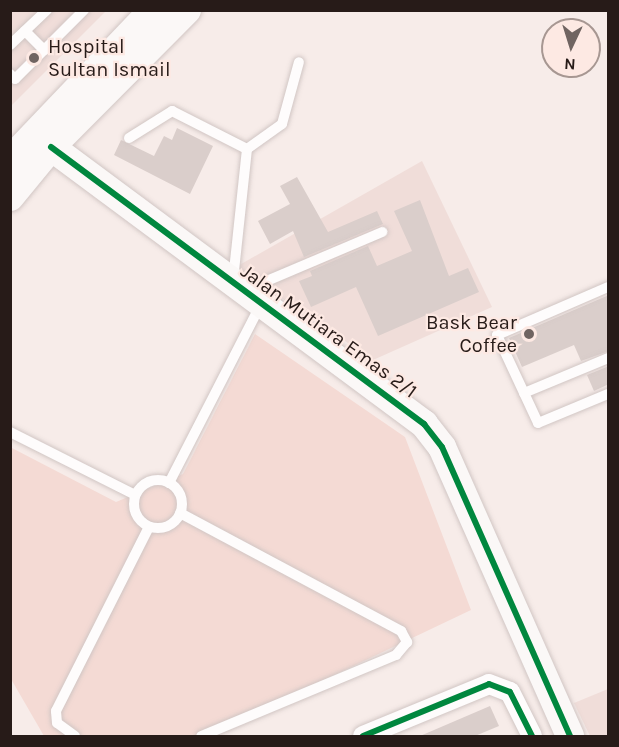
<!DOCTYPE html>
<html>
<head>
<meta charset="utf-8">
<style>
  body { margin:0 }
  #map { position:relative; width:619px; height:747px; overflow:hidden; background:#f7ece9; font-family:Karla,sans-serif }
  div>[style] { position:absolute }
  .built>* { inset:0; background:#f0ddd9 }
  .green>* { inset:0; background:#f4dad4 }
  .building>* { inset:0; background:#dacecb }
  .roads { filter:drop-shadow(0 0 2px #d1c6c4) drop-shadow(0 0 2px #d1c6c4) }
  .lane>* { height:10px; margin:-5px; padding:0 5px; transform-origin:5px; border-radius:5px; background:#fefcfc }
  .lane>.ring { margin:-5px; padding:0; box-sizing:content-box; background:none; border:10px solid #fefcfc; border-radius:50% }
  .street>* { height:20px; margin:-10px; padding:0 10px; transform-origin:10px; border-radius:10px; background:#fefcfc }
  .secondary>* { height:28px; margin:-14px; padding:0 14px; transform-origin:14px; border-radius:14px; background:#fbf8f7 }
  .cycleway>* { height:6px; margin:-3px; padding:0 3px; transform-origin:3px; border-radius:3px; background:#00873e }
  .dots>* { width:16px; height:16px; translate:-50% -50%; box-sizing:border-box; border:3px solid #fde9e3; border-radius:50% }
  span { translate:-50% -50%; white-space:nowrap; text-align:center; line-height:1.15; -webkit-text-stroke:4.5px #fde9e3; paint-order:stroke }
  .poi-label { font-size:20px; color:#271b18 }
  .left { translate:0 -50%; text-align:left }
  .right { translate:-100% -50%; text-align:right }
  .street-label { font-size:20px; color:#271b18 }
  .frame { position:absolute; inset:0; border:12px solid #271b18; pointer-events:none }
  .north { position:absolute; left:541px; top:18px; width:60px; height:60px; box-sizing:border-box; background:#fde9e3; border:2px solid #a79792; border-radius:50%; rotate:184deg; font-size:16px; font-weight:700; line-height:24px; text-align:center; color:#271b18 }
  .north::after { content:''; display:block; margin:auto; width:21px; height:27px; background:#706461; clip-path:polygon(50% 0,100% 100%,50% 72%,0 100%) }
</style>
</head>
<body>
<div id="map">
  <div class="built">
    <div style="clip-path:polygon(11px 11px,106px 11px,11px 106px)"></div>
    <div style="clip-path:polygon(422px 161px,492px 307px,373px 360px,236px 267px)"></div>
    <div style="clip-path:polygon(608px 689px,608px 736px,590px 736px,574px 703px)"></div>
  </div>
  <div class="green">
    <div style="clip-path:polygon(255px 334px,405px 437px,471px 610px,206px 736px,44px 736px,11px 679px,10px 447px,116px 502px,183px 474px)"></div>
  </div>
  <div class="building">
    <div style="clip-path:polygon(177px 128px,213px 146px,190px 194px,114px 155px,121px 140px,154px 156px,164px 136px,172px 140px)"></div>
    <div style="clip-path:polygon(297px 177px,328px 232px,377px 211px,383px 224px,304px 257px,293px 231px,270px 244px,258px 221px,290px 204px,280px 186px)"></div>
    <div style="clip-path:polygon(420px 200px,449px 276px,468px 268px,479px 292px,378px 336px,356px 287px,311px 307px,299px 281px,312px 276px,310px 271px,368px 246px,377px 266px,412px 251px,394px 211px)"></div>
    <div style="clip-path:polygon(609px 295px,609px 351px,581px 361px,574px 345px,522px 367px,509px 338px)"></div>
    <div style="clip-path:polygon(609px 366px,609px 384px,594px 391px,587px 375px)"></div>
    <div style="clip-path:polygon(490px 706px,499px 726px,475px 736px,420px 736px)"></div>
  </div>
  <div class="roads">
    <div class="lane">
      <div style="left:25px;top:31px;width:27px;rotate:45deg"></div>
      <div style="left:10px;top:45px;width:51px;rotate:-43.4deg"></div>
      <div style="left:10px;top:74px;width:7px;rotate:45deg"></div>
      <div style="left:15px;top:79px;width:98px;rotate:-45deg"></div>
      <div style="left:129px;top:138px;width:51px;rotate:-32.1deg"></div>
      <div style="left:172px;top:111px;width:84px;rotate:26.9deg"></div>
      <div style="left:247px;top:149px;width:131px;rotate:96.1deg"></div>
      <div style="left:247px;top:149px;width:43px;rotate:-35.5deg"></div>
      <div style="left:282px;top:124px;width:64px;rotate:-74.7deg"></div>
      <div style="left:608px;top:287px;width:121px;rotate:156.6deg"></div>
      <div style="left:497px;top:335px;width:97px;rotate:65deg"></div>
      <div style="left:538px;top:423px;width:76px;rotate:-22.5deg"></div>
      <div style="left:248px;top:289px;width:146px;rotate:-23deg"></div>
      <div style="left:524px;top:393px;width:91px;rotate:-22.6deg"></div>
      <div style="left:10px;top:432px;width:140px;rotate:26.7deg"></div>
      <div class="ring" style="left:134px;top:480px;width:38px;height:38px"></div>
      <div style="left:169px;top:483px;width:201px;rotate:-62.8deg"></div>
      <div style="left:180px;top:513px;width:251px;rotate:28.1deg"></div>
      <div style="left:401px;top:631px;width:13px;rotate:61deg"></div>
      <div style="left:407px;top:642px;width:17px;rotate:130deg"></div>
      <div style="left:396px;top:655px;width:211px;rotate:157.4deg"></div>
      <div style="left:75px;top:736px;width:22px;rotate:-144deg"></div>
      <div style="left:57px;top:723px;width:12px;rotate:-95deg"></div>
      <div style="left:56px;top:711px;width:206px;rotate:-63.2deg"></div>
    </div>
    <div class="street">
      <div style="left:363px;top:736px;width:136px;rotate:-22.4deg"></div>
      <div style="left:489px;top:684px;width:22px;rotate:21deg"></div>
      <div style="left:510px;top:692px;width:49px;rotate:63.4deg"></div>
    </div>
    <div class="secondary">
      <div style="left:51px;top:147px;width:465px;rotate:36.6deg"></div>
      <div style="left:424px;top:424px;width:29px;rotate:52deg"></div>
      <div style="left:442px;top:447px;width:316px;rotate:66.1deg"></div>
      <div style="left:10px;top:160px;width:207px;rotate:-46.4deg"></div>
      <div style="left:10px;top:197px;width:65px;rotate:-50.6deg"></div>
      <div style="left:51px;top:147px;width:193px;rotate:-45.2deg"></div>
    </div>
  </div>
  <div class="cycleway">
    <div style="left:51px;top:147px;width:465px;rotate:36.6deg"></div>
    <div style="left:424px;top:424px;width:29px;rotate:52deg"></div>
    <div style="left:442px;top:447px;width:316px;rotate:66.1deg"></div>
    <div style="left:363px;top:736px;width:136px;rotate:-22.4deg"></div>
    <div style="left:489px;top:684px;width:22px;rotate:21deg"></div>
    <div style="left:510px;top:692px;width:49px;rotate:63.4deg"></div>
  </div>
  <div class="dots">
    <div style="left:34px;top:58px;background:#706461"></div>
    <div style="left:529px;top:334px;background:#706461"></div>
  </div>
  <div class="poi-label">
    <span class="left" style="left:48px;top:58px">Hospital<br>Sultan Ismail</span>
    <span class="right" style="left:517px;top:334px">Bask Bear<br>Coffee</span>
  </div>
  <div class="street-label">
    <span style="left:329px;top:331px;rotate:36deg">Jalan Mutiara Emas 2/1</span>
  </div>
  <div class="frame"></div>
  <div class="north">N</div>
</div>
</body>
</html>
